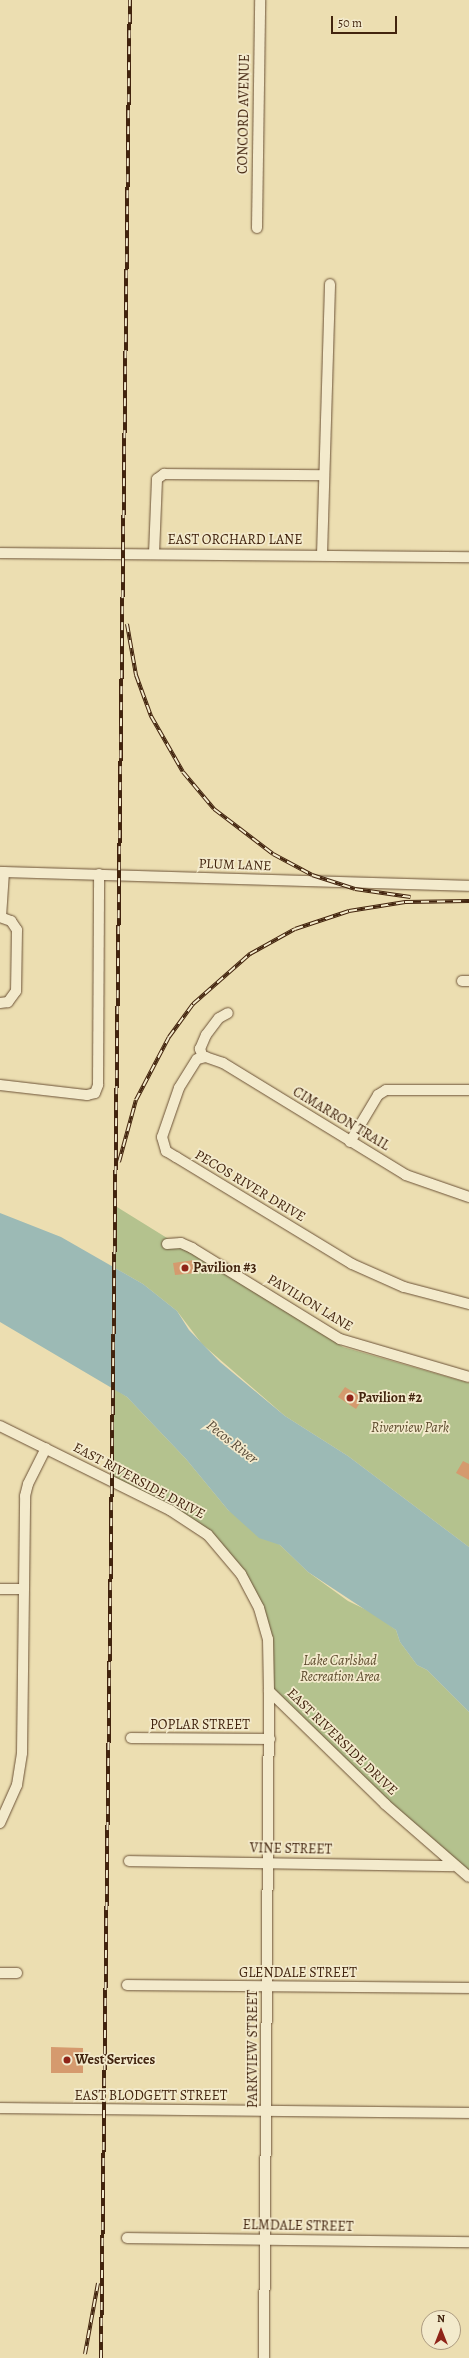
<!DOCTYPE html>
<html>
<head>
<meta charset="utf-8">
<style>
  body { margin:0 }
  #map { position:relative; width:469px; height:2358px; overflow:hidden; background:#ecdeb1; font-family:Alegreya,serif }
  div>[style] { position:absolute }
  .green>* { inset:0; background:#b4c28e }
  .water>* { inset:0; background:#9cbab5 }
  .building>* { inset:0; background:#d59a6e }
  .roads { filter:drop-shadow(0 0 1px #6c5237) drop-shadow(0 0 1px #6c5237) }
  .minor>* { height:10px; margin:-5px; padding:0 5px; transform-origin:5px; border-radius:5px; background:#f3eacc }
  .rail>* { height:4px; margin-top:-2px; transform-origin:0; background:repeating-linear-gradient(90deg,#f3eacc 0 8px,#42240e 0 16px); box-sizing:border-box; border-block:1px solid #42240e }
  .dots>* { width:11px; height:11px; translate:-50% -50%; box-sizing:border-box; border:2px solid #f3eacc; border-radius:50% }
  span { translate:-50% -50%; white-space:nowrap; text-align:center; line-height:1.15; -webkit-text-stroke:3.5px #f3eacc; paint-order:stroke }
  .street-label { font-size:14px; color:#42240e }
  .poi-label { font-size:14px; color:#42240e; font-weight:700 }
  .left { translate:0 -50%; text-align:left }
  .park-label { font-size:14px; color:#5e4c2e; font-style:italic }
  .water-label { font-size:15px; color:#584a38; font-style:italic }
  .north { position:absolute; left:421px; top:2310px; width:40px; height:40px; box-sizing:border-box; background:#f3eacc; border:1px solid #ac9b80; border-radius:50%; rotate:0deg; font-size:11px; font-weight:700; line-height:16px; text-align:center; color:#42240e }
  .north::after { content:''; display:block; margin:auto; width:14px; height:18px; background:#8f2418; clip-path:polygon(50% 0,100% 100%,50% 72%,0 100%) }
  .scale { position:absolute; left:331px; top:16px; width:66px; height:18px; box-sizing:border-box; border:2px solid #42240e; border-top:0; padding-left:5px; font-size:12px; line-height:14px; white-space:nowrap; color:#42240e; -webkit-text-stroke:3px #f3eacc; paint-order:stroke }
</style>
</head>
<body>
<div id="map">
  <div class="green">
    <div style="clip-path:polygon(117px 1207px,343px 1347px,469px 1383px,469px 1547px,348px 1456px,285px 1416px,202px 1344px,177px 1311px,143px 1284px,115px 1268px)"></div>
    <div style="clip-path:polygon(112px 1387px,127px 1397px,186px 1459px,228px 1510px,280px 1545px,308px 1572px,348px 1601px,373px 1613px,396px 1630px,400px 1642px,417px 1665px,427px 1670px,469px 1712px,469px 1877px,269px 1691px,270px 1656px,259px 1608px,217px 1544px,112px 1481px)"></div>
  </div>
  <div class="water">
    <div style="clip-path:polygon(0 1213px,61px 1237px,143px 1284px,177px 1311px,189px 1330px,220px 1362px,285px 1416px,348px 1456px,469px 1547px,469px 1712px,427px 1670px,417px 1665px,400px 1642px,396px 1630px,308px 1572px,280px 1545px,259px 1538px,228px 1510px,186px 1459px,127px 1397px,0 1322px)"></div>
  </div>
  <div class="building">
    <div style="clip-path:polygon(194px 1260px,196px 1273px,175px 1275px,173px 1263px)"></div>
    <div style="clip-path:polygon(345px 1387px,363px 1398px,356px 1409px,338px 1397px)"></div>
    <div style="clip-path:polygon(463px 1461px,469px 1464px,469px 1480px,456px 1473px)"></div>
    <div style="clip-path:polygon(51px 2047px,83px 2048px,83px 2073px,51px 2073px)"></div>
  </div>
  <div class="roads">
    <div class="minor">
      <div style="left:257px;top:228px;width:228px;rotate:-89.2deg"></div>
      <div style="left:0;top:553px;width:469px;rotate:0.5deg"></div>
      <div style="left:154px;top:554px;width:75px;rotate:-87.7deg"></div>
      <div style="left:157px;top:479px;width:9px;rotate:-36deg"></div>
      <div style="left:164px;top:474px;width:160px;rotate:0.4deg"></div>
      <div style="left:322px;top:555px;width:271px;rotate:-88.3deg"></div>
      <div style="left:0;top:872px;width:469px;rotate:1.7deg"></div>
      <div style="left:0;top:917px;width:12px;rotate:20deg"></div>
      <div style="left:11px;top:921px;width:11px;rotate:56deg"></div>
      <div style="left:17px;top:930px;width:61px;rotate:90.9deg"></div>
      <div style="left:16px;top:991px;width:14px;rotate:126deg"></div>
      <div style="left:8px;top:1002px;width:8px;rotate:173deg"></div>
      <div style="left:1px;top:917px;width:45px;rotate:-86.2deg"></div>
      <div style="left:462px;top:981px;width:7px"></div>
      <div style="left:203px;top:1057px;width:9px;rotate:-111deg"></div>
      <div style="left:200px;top:1049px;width:15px;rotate:-67deg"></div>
      <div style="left:206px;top:1035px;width:21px;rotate:-53deg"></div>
      <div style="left:219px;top:1018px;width:10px;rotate:-29deg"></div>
      <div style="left:0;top:1085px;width:88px;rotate:6.6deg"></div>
      <div style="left:87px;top:1095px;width:8px;rotate:-14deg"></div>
      <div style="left:95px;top:1093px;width:9px;rotate:-69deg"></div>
      <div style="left:98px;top:1085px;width:211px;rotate:-89.7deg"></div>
      <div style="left:350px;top:1142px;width:55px;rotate:-59.2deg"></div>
      <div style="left:378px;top:1095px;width:9px;rotate:-32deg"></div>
      <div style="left:386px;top:1090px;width:83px"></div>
      <div style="left:469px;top:1197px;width:67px;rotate:-160.8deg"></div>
      <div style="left:406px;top:1175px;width:215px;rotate:-148.5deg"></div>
      <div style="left:223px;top:1063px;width:18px;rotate:-161deg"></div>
      <div style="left:206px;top:1057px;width:9px;rotate:167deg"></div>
      <div style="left:197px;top:1059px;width:34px;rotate:122deg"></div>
      <div style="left:179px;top:1088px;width:52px;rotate:109.1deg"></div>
      <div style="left:162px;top:1137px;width:15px;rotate:74deg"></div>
      <div style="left:166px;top:1151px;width:12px;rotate:31deg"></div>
      <div style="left:176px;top:1157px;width:206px;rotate:31.3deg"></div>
      <div style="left:352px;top:1264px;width:57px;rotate:23.9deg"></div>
      <div style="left:404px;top:1287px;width:67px;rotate:14.7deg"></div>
      <div style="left:167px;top:1244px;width:14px;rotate:-4deg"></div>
      <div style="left:181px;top:1243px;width:12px;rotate:24deg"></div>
      <div style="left:192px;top:1248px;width:174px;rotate:31.6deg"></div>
      <div style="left:340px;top:1339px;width:134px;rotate:16.4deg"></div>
      <div style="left:0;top:1426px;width:190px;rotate:26.3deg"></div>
      <div style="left:170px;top:1510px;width:45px;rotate:33.3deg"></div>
      <div style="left:208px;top:1535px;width:51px;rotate:49.8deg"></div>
      <div style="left:241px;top:1574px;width:38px;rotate:62deg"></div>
      <div style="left:259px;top:1608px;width:32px;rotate:74deg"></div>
      <div style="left:268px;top:1639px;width:52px;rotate:88.9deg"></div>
      <div style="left:269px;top:1691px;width:162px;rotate:44.2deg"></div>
      <div style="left:385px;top:1804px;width:111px;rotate:41deg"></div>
      <div style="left:0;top:1589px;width:24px"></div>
      <div style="left:131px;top:1738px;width:139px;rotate:0.4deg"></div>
      <div style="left:0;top:1823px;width:42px;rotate:-65.9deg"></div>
      <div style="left:17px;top:1785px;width:32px;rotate:-81deg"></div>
      <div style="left:22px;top:1753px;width:257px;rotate:-89.3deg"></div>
      <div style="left:25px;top:1496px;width:12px;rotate:-76deg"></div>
      <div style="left:28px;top:1484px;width:40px;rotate:-63.4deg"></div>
      <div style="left:129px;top:1861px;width:324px;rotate:0.9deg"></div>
      <div style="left:0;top:1973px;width:17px"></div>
      <div style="left:127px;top:1985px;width:342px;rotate:0.5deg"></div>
      <div style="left:0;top:2108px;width:469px;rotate:0.6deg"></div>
      <div style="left:127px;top:2238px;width:342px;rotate:0.7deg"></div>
      <div style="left:264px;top:2358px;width:667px;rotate:-89.57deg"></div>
    </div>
  </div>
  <div class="rail">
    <div style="left:127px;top:624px;width:52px;rotate:80deg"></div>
    <div style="left:136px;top:675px;width:44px;rotate:69.9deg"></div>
    <div style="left:151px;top:716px;width:64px;rotate:60.3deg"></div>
    <div style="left:183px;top:772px;width:48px;rotate:50deg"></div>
    <div style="left:214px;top:809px;width:74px;rotate:37.3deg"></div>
    <div style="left:273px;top:854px;width:44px;rotate:28.3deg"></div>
    <div style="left:312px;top:875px;width:45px;rotate:18deg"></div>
    <div style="left:355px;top:889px;width:56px;rotate:8.3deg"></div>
    <div style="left:119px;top:1162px;width:64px;rotate:-74.7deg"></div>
    <div style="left:136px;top:1100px;width:71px;rotate:-62.4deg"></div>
    <div style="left:169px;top:1037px;width:41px;rotate:-54deg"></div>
    <div style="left:193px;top:1004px;width:76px;rotate:-41.3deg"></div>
    <div style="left:250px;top:954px;width:51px;rotate:-29.1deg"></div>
    <div style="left:295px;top:929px;width:57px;rotate:-18.4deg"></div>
    <div style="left:349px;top:911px;width:57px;rotate:-9.1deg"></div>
    <div style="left:405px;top:902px;width:64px;rotate:-0.9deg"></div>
    <div style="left:85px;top:2354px;width:72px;rotate:-79.6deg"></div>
    <div style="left:101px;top:2358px;width:2358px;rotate:-89.3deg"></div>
  </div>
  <div class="dots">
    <div style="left:185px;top:1268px;background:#8f2418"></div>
    <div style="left:350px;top:1398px;background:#8f2418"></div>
    <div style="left:67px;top:2060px;background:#8f2418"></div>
  </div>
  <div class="street-label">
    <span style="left:244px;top:114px;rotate:-89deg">CONCORD AVENUE</span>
    <span style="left:235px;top:540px">EAST ORCHARD LANE</span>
    <span style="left:235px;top:865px;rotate:2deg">PLUM LANE</span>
    <span style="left:341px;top:1119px;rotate:31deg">CIMARRON TRAIL</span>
    <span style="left:250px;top:1186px;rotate:31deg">PECOS RIVER DRIVE</span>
    <span style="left:310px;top:1303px;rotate:31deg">PAVILION LANE</span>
    <span style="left:139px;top:1481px;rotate:28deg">EAST RIVERSIDE DRIVE</span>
    <span style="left:200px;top:1725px">POPLAR STREET</span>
    <span style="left:342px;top:1742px;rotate:44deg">EAST RIVERSIDE DRIVE</span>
    <span style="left:291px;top:1849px;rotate:1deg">VINE STREET</span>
    <span style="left:298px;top:1973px">GLENDALE STREET</span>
    <span style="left:253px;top:2049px;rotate:-90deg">PARKVIEW STREET</span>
    <span style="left:151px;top:2096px">EAST BLODGETT STREET</span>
    <span style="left:298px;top:2226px;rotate:1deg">ELMDALE STREET</span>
  </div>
  <div class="poi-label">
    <span class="left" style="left:193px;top:1268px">Pavilion #3</span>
    <span class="left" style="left:358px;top:1398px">Pavilion #2</span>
    <span class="left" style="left:75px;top:2060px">West Services</span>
  </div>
  <div class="park-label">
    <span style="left:410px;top:1428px">Riverview Park</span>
    <span style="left:340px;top:1669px">Lake Carlsbad<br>Recreation Area</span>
  </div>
  <div class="water-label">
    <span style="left:232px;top:1442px;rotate:38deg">Pecos River</span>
  </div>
  <div class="north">N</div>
  <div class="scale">50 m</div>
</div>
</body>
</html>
